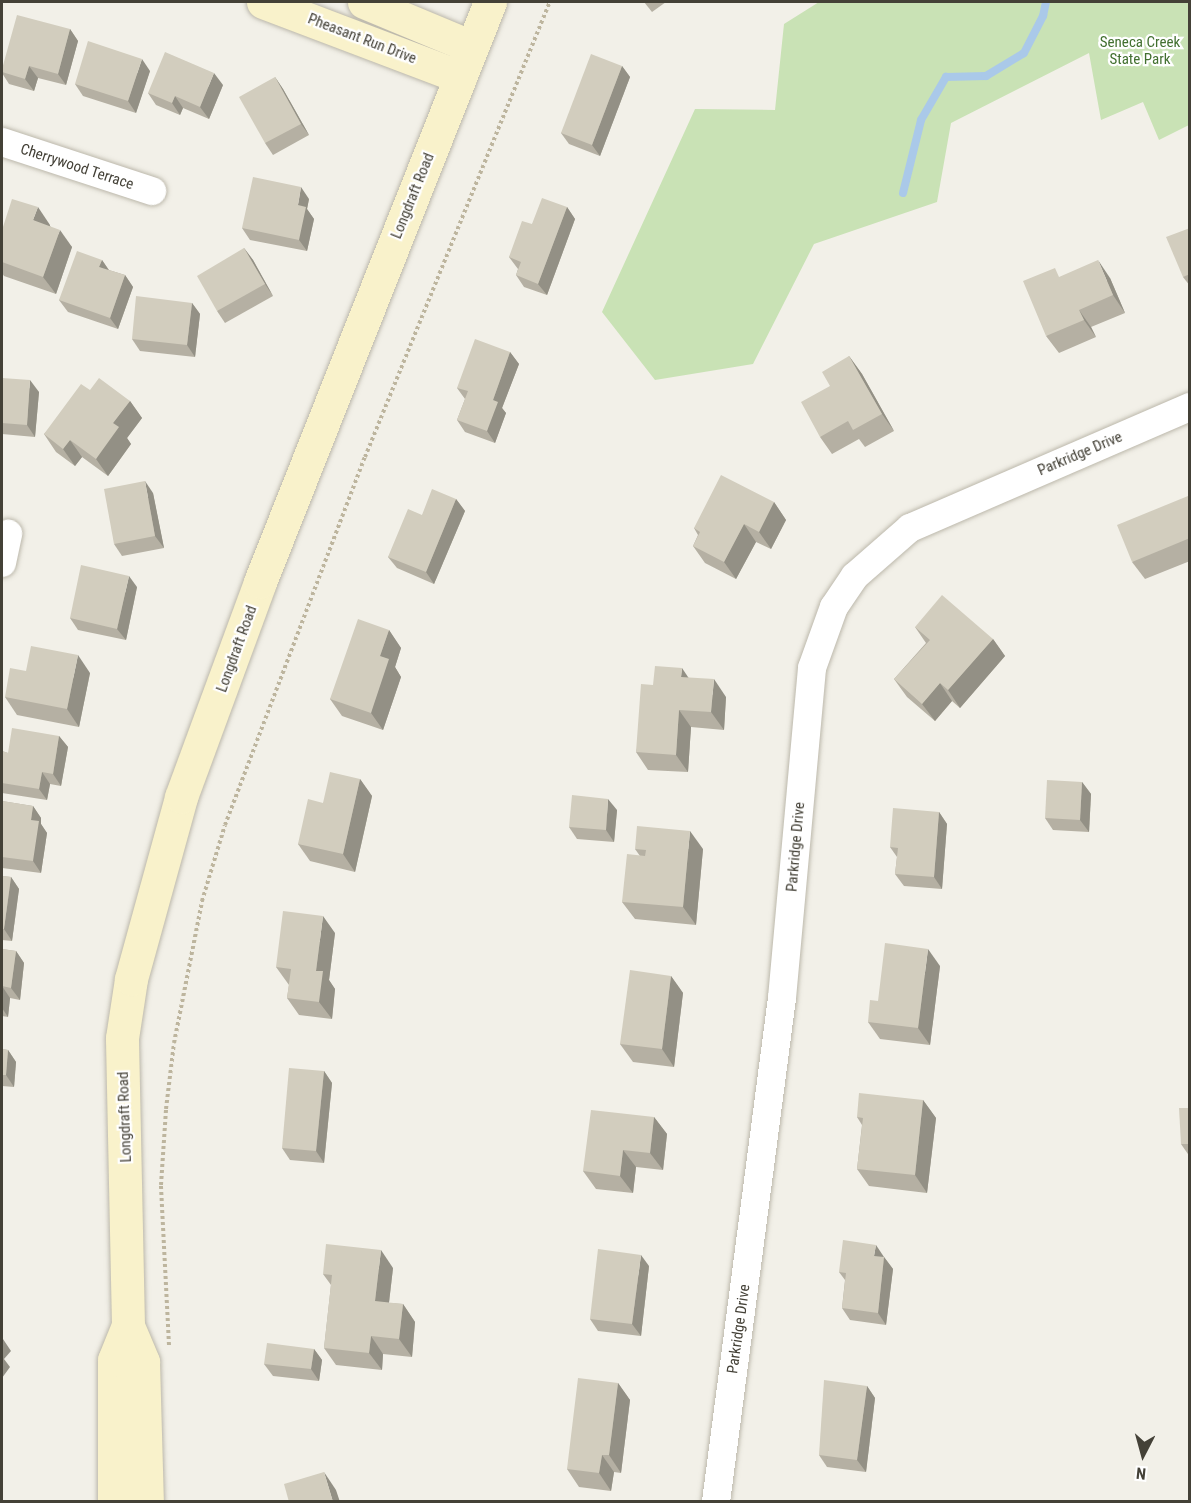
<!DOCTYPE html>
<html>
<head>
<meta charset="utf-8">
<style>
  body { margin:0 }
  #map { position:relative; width:1191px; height:1503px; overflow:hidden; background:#f2f0e8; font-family:"Roboto Condensed",sans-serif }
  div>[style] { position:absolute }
  .green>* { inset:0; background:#c9e2b5 }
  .stream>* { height:8px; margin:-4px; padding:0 4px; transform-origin:4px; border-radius:4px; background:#aac9e9 }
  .path>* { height:4px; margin-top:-2px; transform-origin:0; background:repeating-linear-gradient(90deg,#bdb59e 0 3px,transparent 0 6px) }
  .roads { filter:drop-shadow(0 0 2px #bcb8ab) drop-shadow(0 0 2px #bcb8ab) }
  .street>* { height:28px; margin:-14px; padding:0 14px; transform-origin:14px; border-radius:14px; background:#fff }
  .secondary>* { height:33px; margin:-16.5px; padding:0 16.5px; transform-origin:16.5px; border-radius:16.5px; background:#f9f2cb }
  .wall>* { inset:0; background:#b5b0a3 }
  .shaded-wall>* { inset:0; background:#939085 }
  .building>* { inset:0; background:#d2cdbe }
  span { translate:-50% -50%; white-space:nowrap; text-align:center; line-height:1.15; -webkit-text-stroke:4.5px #fff; paint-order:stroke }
  .street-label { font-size:15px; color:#444137 }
  .park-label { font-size:15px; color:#427030 }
  .frame { position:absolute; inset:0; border:3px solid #444137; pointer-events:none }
  .north { position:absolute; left:1113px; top:1425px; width:60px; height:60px; -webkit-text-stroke:4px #fff; paint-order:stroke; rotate:186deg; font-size:16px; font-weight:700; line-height:24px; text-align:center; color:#444137 }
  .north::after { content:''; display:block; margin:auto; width:21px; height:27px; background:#444137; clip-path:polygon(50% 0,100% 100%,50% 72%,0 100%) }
</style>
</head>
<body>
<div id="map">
  <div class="green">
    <div style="clip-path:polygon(819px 2px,1189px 2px,1189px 125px,1159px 140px,1143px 102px,1101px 120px,1089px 53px,951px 123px,937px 202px,814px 244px,753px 364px,655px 380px,602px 312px,695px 109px,775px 110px,784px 24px)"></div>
  </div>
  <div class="stream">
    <div style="left:903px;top:193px;width:75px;rotate:-76.1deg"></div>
    <div style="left:921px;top:120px;width:50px;rotate:-59.8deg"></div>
    <div style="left:946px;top:77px;width:40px;rotate:-1.4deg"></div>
    <div style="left:986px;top:76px;width:44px;rotate:-31.2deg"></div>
    <div style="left:1024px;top:53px;width:42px;rotate:-62.8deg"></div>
    <div style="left:1043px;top:16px;width:14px;rotate:-78deg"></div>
  </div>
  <div class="path">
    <div style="left:169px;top:1345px;width:160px;rotate:-92.9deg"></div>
    <div style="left:161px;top:1185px;width:76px;rotate:-86.2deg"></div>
    <div style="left:166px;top:1109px;width:66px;rotate:-83.1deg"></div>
    <div style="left:174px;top:1043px;width:145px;rotate:-78.8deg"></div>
    <div style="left:202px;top:901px;width:79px;rotate:-73.2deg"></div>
    <div style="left:225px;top:825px;width:394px;rotate:-69.2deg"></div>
    <div style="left:365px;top:457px;width:491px;rotate:-67.9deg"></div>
  </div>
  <div class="roads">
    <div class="street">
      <div style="left:2px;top:142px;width:158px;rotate:18.1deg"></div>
      <div style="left:2px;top:563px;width:30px;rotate:-78deg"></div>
      <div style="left:716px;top:1502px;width:508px;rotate:-82.54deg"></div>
      <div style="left:782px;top:998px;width:331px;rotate:-84.8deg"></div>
      <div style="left:812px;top:668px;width:65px;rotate:-70.2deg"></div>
      <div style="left:834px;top:607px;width:37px;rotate:-56deg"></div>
      <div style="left:855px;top:576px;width:73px;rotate:-41.1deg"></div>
      <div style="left:910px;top:528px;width:305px;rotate:-23.4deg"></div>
    </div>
    <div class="secondary">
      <div style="left:263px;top:2px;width:211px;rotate:20.8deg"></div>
      <div style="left:364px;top:2px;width:117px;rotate:22.6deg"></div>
      <div style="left:128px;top:1326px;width:39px;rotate:67deg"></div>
      <div style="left:143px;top:1362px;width:140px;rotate:88.4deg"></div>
      <div style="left:114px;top:1502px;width:142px;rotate:-90deg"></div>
      <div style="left:114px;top:1360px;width:37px;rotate:-68deg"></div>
      <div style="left:128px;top:1326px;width:288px;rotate:-91.2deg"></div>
      <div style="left:122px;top:1038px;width:60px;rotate:-81.3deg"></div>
      <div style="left:131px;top:979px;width:189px;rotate:-74.6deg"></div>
      <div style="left:181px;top:797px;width:229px;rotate:-69.8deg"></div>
      <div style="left:260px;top:582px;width:624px;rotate:-68.37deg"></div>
    </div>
  </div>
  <div class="wall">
    <div style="clip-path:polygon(644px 2px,666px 2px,652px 12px)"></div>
    <div style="clip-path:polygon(70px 29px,78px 41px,66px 85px,38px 78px,34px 91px,9px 84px,2px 73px,2px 69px)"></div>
    <div style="clip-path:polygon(622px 66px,630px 77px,600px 156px,569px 144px,561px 133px)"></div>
    <div style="clip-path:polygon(150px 71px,136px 113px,83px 96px,75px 84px)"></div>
    <div style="clip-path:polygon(275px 77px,283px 89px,309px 135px,273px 155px,265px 143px)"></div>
    <div style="clip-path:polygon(223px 85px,209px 119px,183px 108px,180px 115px,156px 105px,148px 93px)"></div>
    <div style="clip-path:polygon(309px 199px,307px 209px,314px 219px,307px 251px,250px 240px,242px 228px)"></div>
    <div style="clip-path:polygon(567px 207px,575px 219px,547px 295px,524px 287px,516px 275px,518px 269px,509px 257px,532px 224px)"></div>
    <div style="clip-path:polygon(50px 225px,50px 226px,72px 247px,56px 294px,4px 276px,2px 273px,2px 230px)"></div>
    <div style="clip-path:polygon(1190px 228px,1190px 286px,1183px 277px)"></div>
    <div style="clip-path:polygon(244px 248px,253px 260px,273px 296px,225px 323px,217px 311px)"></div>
    <div style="clip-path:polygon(102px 260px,109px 270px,125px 275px,133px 287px,118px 329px,68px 312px,59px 300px)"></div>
    <div style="clip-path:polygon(1110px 278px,1125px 313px,1091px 327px,1096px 337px,1059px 353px,1046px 336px)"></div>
    <div style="clip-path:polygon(192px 303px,200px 314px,195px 357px,140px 351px,132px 339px)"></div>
    <div style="clip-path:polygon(510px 352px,519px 364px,502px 408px,506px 413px,495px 443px,465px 432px,457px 420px,465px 399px,457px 388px)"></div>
    <div style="clip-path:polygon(849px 356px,862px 374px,894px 431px,865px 447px,859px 439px,832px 454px,820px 437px,830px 386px)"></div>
    <div style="clip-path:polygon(2px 378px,39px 392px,35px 437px,2px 434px)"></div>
    <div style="clip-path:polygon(90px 390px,130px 401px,142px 418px,127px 438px,131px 444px,108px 476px,82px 457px,75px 466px,56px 452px,44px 434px)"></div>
    <div style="clip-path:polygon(153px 493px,164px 548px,122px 556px,114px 544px)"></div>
    <div style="clip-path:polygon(1190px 497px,1190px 561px,1145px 579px,1132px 562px)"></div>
    <div style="clip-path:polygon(456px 499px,465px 511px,434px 584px,397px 568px,388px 557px,422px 515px)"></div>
    <div style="clip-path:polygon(774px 502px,786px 520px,771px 549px,756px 542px,736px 579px,705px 563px,693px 546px,698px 535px,694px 528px)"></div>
    <div style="clip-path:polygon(137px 587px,126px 640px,78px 630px,70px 618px)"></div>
    <div style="clip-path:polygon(915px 627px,993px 639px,1005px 656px,960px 708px,952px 701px,935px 721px,907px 697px,894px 679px,926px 643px)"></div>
    <div style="clip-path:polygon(389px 630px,401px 648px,395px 667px,401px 677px,383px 730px,342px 716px,330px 699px)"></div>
    <div style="clip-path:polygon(90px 673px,79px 727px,17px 715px,5px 697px)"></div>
    <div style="clip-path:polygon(653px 685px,726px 697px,724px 730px,691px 727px,688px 772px,648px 770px,636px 752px)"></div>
    <div style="clip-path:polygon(59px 736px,68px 747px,61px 786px,50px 784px,47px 800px,2px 793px,2px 751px,8px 753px)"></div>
    <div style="clip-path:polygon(360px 779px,372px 796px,355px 872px,310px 861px,298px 844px,323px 803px)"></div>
    <div style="clip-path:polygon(1082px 782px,1091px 794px,1089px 832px,1053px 830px,1045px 818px)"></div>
    <div style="clip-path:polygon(2px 801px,33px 806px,41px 818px,41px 824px,47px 833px,41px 873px,2px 868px)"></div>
    <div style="clip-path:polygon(617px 810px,614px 842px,577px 839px,569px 827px)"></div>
    <div style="clip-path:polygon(939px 812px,947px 824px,942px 889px,904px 886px,895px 874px,897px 857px,890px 847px)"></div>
    <div style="clip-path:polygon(635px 849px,703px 849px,696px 925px,635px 919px,622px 902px,640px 856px)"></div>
    <div style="clip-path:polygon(2px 876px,11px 877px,19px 889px,12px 941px,2px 940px)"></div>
    <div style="clip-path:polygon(335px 933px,329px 980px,335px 989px,332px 1019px,299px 1015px,287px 998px,289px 985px,276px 967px)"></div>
    <div style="clip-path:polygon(2px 949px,16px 951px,24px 963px,20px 1000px,10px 998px,8px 1017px,2px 1016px)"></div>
    <div style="clip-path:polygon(940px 966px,930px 1045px,880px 1039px,868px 1022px,878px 1001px)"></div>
    <div style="clip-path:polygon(671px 976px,683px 993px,674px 1067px,633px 1062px,620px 1044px)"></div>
    <div style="clip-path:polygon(2px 1049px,8px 1050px,16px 1062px,14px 1087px,2px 1086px)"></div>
    <div style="clip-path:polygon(324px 1071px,332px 1083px,324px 1163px,290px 1160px,282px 1148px)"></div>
    <div style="clip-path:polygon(923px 1100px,936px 1118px,927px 1193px,869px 1186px,857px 1169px,862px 1125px,857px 1117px)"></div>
    <div style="clip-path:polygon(1190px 1108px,1190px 1157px,1181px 1144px)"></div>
    <div style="clip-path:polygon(654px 1117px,667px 1134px,663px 1170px,636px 1167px,633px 1193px,596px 1189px,583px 1171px)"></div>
    <div style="clip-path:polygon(884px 1257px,893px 1269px,886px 1325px,850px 1320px,842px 1308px,845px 1280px,839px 1272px)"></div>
    <div style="clip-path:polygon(649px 1266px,641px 1336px,598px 1331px,590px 1319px)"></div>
    <div style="clip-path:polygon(393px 1268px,389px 1303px,403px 1304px,415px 1322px,412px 1357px,383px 1354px,382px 1370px,336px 1365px,324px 1348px,331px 1285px,323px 1274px)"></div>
    <div style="clip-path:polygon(314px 1349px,322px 1360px,319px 1381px,273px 1376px,264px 1364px)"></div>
    <div style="clip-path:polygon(618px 1383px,630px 1400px,621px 1473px,614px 1472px,611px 1491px,579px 1487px,567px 1469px)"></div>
    <div style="clip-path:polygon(867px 1386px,875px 1398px,866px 1472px,827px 1467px,819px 1455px)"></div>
  </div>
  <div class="shaded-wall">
    <div style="clip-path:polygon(70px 29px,78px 41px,66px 85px,58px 74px)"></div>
    <div style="clip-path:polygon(142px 59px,150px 71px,136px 113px,128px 101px)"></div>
    <div style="clip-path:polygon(29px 66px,38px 78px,34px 91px,25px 79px)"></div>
    <div style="clip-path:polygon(622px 66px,630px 77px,600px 156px,592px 145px)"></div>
    <div style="clip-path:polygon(214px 73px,223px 85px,209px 119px,200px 107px)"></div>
    <div style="clip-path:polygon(275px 77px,283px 89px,309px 135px,301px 124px)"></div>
    <div style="clip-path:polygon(175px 96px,183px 108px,180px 115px,172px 103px)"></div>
    <div style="clip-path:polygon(301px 187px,309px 199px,307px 209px,314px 219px,307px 251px,299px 240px,298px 205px)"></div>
    <div style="clip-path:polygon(38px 207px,50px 225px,46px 238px,33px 220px)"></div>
    <div style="clip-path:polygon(567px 207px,575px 219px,547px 295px,538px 284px)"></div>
    <div style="clip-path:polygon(60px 230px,72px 247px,56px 294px,43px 277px)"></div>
    <div style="clip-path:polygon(244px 248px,253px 260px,273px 296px,265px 284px)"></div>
    <div style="clip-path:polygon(102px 260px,110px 272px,99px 267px)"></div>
    <div style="clip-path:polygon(1098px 260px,1110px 278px,1125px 313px,1113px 295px)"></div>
    <div style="clip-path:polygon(125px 275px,133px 287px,118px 329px,110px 318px)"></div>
    <div style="clip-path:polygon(192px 303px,200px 314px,195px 357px,187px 345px)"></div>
    <div style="clip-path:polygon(1079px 310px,1091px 327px,1096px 337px,1084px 320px)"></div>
    <div style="clip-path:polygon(510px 352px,519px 364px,502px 408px,506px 413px,495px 443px,487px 431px,493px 400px)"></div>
    <div style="clip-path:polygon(849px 356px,862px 374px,894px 431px,882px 414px)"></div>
    <div style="clip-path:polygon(30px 380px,39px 392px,35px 437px,27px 425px)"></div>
    <div style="clip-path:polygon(130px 401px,142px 418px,127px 438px,131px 444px,108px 476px,96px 459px,113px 423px)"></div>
    <div style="clip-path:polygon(70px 440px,82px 457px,75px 466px,63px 449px)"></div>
    <div style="clip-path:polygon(145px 481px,153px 493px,164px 548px,155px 536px)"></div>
    <div style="clip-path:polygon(456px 499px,465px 511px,434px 584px,426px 572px)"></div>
    <div style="clip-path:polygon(774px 502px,786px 520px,771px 549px,759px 532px)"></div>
    <div style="clip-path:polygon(744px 524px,756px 542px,736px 579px,724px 562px)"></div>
    <div style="clip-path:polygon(129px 576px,137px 587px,126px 640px,117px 629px)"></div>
    <div style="clip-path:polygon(389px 630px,401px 648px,395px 667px,401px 677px,383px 730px,371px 713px,380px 656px)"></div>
    <div style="clip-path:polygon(993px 639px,1005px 656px,960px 708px,948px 690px)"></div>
    <div style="clip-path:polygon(78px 655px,90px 673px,79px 727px,67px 709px)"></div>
    <div style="clip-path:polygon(682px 668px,694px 686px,681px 677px)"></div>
    <div style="clip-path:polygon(714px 679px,726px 697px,724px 730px,711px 712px)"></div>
    <div style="clip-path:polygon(940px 683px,952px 701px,935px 721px,922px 704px)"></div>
    <div style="clip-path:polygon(679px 710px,691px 727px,688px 772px,676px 755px)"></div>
    <div style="clip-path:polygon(59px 736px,68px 747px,61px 786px,53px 774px)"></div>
    <div style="clip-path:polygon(42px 772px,50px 784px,47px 800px,39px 789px)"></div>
    <div style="clip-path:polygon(360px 779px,372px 796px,355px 872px,343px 854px)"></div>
    <div style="clip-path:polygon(1082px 782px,1091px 794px,1089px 832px,1080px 820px)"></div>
    <div style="clip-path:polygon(608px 799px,617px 810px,614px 842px,606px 830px)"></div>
    <div style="clip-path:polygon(33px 806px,41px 818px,41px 824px,47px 833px,41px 873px,33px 861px,31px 820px)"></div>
    <div style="clip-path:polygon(939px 812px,947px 824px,942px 889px,934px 877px)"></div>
    <div style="clip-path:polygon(690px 831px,703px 849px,696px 925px,683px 907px)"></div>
    <div style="clip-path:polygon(11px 877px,19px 889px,12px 941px,4px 929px)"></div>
    <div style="clip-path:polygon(323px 916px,335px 933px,329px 980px,335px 989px,332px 1019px,319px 1002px,316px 971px)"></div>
    <div style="clip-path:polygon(928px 949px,940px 966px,930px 1045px,918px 1028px)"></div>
    <div style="clip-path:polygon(16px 951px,24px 963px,20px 1000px,11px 988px)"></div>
    <div style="clip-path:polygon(671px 976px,683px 993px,674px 1067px,662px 1049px)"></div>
    <div style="clip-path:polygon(2px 986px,10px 998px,8px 1017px,2px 1008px)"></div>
    <div style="clip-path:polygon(8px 1050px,16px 1062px,14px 1087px,6px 1075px)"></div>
    <div style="clip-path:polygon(324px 1071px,332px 1083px,324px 1163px,316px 1151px)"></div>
    <div style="clip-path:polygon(923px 1100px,936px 1118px,927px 1193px,915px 1175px)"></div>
    <div style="clip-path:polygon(654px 1117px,667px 1134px,663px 1170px,650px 1153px)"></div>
    <div style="clip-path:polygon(623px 1150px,636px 1167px,633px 1193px,620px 1176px)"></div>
    <div style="clip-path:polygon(876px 1245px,884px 1257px,882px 1268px,874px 1256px)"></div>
    <div style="clip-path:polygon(381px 1250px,393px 1268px,387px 1319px,375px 1301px)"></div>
    <div style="clip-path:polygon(641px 1255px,649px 1266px,641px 1336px,632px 1324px)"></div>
    <div style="clip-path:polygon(884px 1257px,893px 1269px,886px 1325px,878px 1313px)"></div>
    <div style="clip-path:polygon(403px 1304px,415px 1322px,412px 1357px,399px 1339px)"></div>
    <div style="clip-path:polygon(371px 1336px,383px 1354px,382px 1370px,369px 1353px)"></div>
    <div style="clip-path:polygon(3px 1339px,11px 1351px,4px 1359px,10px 1367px,2px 1378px,2px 1340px)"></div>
    <div style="clip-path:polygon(314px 1349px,322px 1360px,319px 1381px,311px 1369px)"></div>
    <div style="clip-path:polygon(618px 1383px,630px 1400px,621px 1473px,609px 1455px)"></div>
    <div style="clip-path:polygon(867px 1386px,875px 1398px,866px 1472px,857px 1460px)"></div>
    <div style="clip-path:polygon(602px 1455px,614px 1472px,611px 1491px,599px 1473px)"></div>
    <div style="clip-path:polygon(324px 1472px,336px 1490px,340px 1502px,333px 1502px)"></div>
  </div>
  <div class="building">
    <div style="clip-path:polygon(17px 15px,70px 29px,58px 74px,29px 66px,25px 79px,2px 72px,2px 69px)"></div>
    <div style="clip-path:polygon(88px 41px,142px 59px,128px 101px,75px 84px)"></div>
    <div style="clip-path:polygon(165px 52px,214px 73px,200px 107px,175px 96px,172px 103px,148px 93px)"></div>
    <div style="clip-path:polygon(591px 54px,622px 66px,592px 145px,561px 133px)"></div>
    <div style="clip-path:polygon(275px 77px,301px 124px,265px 143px,239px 97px)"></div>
    <div style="clip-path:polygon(253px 177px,301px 187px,298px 205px,306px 207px,299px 240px,242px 228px)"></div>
    <div style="clip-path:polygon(542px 198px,567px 207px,538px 284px,516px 275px,521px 262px,509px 257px,522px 221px,532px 224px)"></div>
    <div style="clip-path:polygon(12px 199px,38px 207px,33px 220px,60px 230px,43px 277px,2px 262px,2px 230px)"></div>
    <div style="clip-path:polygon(1190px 228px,1190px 274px,1183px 277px,1166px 237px)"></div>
    <div style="clip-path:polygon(244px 248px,265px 284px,217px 311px,197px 276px)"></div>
    <div style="clip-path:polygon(77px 251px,102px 260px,99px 267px,125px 275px,110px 318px,59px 300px)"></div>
    <div style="clip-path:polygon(1098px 260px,1113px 295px,1079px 310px,1084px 320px,1046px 336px,1023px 281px,1055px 268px,1059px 277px)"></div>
    <div style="clip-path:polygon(136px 296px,192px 303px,187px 345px,132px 339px)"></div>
    <div style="clip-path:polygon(475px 339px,510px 352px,493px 400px,498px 402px,487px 431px,457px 420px,468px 391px,457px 388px)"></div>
    <div style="clip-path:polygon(849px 356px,882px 414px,853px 430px,848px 421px,820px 437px,801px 402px,830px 386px,822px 372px)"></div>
    <div style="clip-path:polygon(2px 378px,30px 380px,27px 425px,2px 423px)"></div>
    <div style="clip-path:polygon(99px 378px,130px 401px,113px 423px,119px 427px,96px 459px,70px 440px,63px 449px,44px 434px,81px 384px,90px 390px)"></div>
    <div style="clip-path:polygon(721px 475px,774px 502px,759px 532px,744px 524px,724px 562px,693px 546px,700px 532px,694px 528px)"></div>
    <div style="clip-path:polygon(145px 481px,155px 536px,114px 544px,104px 489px)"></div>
    <div style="clip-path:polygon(432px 489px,456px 499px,426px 572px,388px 557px,408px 509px,422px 515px)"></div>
    <div style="clip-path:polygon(1188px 496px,1190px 499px,1190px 538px,1132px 562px,1117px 525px)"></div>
    <div style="clip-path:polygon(81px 565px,129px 576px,117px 629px,70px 618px)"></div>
    <div style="clip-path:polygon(942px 595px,993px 639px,948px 690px,940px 683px,922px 704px,894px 679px,930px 640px,915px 627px)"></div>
    <div style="clip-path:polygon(358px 619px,389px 630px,380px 656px,389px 659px,371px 713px,330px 699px)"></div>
    <div style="clip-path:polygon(31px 646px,78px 655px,67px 709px,5px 697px,10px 668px,26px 671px)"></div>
    <div style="clip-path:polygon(655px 666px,682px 668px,681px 677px,714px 679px,711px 712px,679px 710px,676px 755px,636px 752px,641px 684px,653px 685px)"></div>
    <div style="clip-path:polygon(12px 728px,59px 736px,53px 774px,42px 772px,39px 789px,2px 783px,2px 751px,8px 753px)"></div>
    <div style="clip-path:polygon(330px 772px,360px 779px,343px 854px,298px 844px,308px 799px,323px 803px)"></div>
    <div style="clip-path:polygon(1047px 780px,1082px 782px,1080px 820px,1045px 818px)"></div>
    <div style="clip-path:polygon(572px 795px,608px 799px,606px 830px,569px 827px)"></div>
    <div style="clip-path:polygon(2px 801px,33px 806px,31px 820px,39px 821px,33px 861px,2px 857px)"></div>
    <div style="clip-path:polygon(893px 808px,939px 812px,934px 877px,895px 874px,898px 848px,890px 847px)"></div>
    <div style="clip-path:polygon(637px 826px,690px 831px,683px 907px,622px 902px,627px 854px,645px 856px,646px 850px,635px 849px)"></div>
    <div style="clip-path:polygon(2px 876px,11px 877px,4px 929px,2px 929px)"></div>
    <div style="clip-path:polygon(283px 911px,323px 916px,316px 971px,323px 971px,319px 1002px,287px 998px,291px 969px,276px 967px)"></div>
    <div style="clip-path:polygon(885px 943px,928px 949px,918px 1028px,868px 1022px,870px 1000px,878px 1001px)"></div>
    <div style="clip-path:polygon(2px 949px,16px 951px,11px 988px,2px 986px,2px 992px)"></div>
    <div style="clip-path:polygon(630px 970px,671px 976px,662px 1049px,620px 1044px)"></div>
    <div style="clip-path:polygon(2px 1049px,8px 1050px,6px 1075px,2px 1075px)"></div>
    <div style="clip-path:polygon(289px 1068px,324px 1071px,316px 1151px,282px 1148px)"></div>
    <div style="clip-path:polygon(859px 1093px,923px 1100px,915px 1175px,857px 1169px,863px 1118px,857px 1117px)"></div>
    <div style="clip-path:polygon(1179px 1108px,1190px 1108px,1190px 1144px,1181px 1144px)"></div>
    <div style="clip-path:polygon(591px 1110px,654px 1117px,650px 1153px,623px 1150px,620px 1176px,583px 1171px)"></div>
    <div style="clip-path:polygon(843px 1240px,876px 1245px,874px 1256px,884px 1257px,878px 1313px,842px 1308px,846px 1273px,839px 1272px)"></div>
    <div style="clip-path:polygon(326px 1244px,381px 1250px,375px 1301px,403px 1304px,399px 1339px,371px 1336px,369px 1353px,324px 1348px,332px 1275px,323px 1274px)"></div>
    <div style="clip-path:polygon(598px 1249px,641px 1255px,632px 1324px,590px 1319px)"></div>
    <div style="clip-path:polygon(267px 1343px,314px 1349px,311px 1369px,264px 1364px)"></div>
    <div style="clip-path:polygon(578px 1378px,618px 1383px,609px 1455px,602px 1455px,599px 1473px,567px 1469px)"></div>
    <div style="clip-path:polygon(824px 1380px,867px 1386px,857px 1460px,819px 1455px)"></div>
    <div style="clip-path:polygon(324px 1472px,333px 1502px,289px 1502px,284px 1484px)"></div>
  </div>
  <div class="street-label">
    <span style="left:362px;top:39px;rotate:21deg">Pheasant Run Drive</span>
    <span style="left:77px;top:167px;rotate:18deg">Cherrywood Terrace</span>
    <span style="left:413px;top:196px;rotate:-68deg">Longdraft Road</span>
    <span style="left:1080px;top:454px;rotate:-23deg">Parkridge Drive</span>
    <span style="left:237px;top:649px;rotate:-70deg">Longdraft Road</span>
    <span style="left:796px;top:847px;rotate:-85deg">Parkridge Drive</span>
    <span style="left:125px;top:1117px;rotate:-92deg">Longdraft Road</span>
    <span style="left:739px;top:1329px;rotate:-82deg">Parkridge Drive</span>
  </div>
  <div class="park-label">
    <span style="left:1140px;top:51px">Seneca Creek<br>State Park</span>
  </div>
  <div class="frame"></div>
  <div class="north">N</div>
</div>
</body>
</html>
